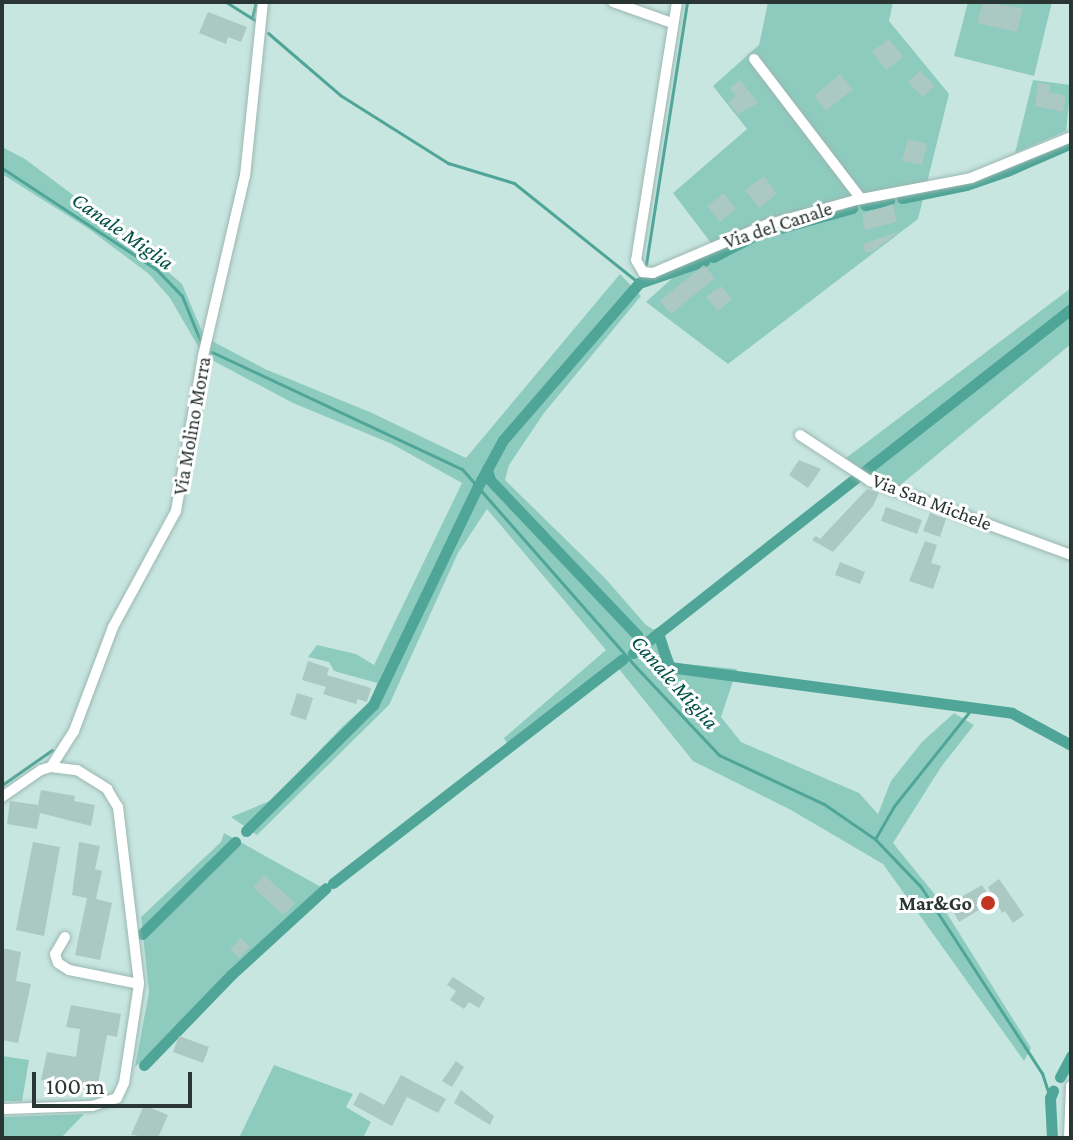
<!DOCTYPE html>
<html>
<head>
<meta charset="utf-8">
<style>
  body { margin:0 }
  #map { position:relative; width:1073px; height:1140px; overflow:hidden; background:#c8e6e0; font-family:"Crimson Pro",serif }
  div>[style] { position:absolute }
  .green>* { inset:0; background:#8ecbbf }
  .stream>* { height:3px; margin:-1.5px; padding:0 1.5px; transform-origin:1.5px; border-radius:1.5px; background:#4fa698 }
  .canal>* { height:11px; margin:-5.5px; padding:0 5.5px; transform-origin:5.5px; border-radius:5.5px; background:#4fa698 }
  .building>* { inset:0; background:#abc8c2 }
  .roads { filter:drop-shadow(0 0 2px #9ab7b1) drop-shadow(0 0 2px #9ab7b1) }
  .minor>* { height:10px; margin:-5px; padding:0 5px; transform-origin:5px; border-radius:5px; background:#fff }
  .dots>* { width:22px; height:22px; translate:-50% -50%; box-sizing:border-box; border:4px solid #fff; border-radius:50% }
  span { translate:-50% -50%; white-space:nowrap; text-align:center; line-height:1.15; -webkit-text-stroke:6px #fff; paint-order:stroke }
  .street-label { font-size:20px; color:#2a3633 }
  .poi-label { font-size:20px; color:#2a3633; font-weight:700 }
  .right { translate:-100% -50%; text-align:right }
  .water-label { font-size:22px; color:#005047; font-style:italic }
  .frame { position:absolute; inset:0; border:4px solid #2a3633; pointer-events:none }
  .scale { position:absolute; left:32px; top:1072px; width:160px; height:36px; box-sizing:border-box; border:4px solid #2a3633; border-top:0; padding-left:10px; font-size:24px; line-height:28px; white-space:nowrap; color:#2a3633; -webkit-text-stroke:6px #fff; paint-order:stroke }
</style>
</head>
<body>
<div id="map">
  <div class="green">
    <div style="clip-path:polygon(768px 2px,893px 2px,889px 21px,949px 94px,918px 219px,728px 364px,646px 302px,711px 243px,673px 193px,747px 129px,713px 86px,759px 45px)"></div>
    <div style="clip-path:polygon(968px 2px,1052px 2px,1034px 76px,954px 56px)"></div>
    <div style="clip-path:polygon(1033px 80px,1071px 85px,1066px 131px,1015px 153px)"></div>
    <div style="clip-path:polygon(2px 147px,25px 159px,113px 225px,182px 284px,204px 336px,199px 348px,170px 298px,149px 274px,89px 229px,2px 174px)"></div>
    <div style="clip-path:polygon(620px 274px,641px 296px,544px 413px,509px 465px,505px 480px,604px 577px,646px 625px,663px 635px,675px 663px,737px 669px,721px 717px,741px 742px,859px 793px,878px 814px,891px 781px,922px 742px,954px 713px,974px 725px,941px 767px,893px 843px,936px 896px,1031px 1048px,1024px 1061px,883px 864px,791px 810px,693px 761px,619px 669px,512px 752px,504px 738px,606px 650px,487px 509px,458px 553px,389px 705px,257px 835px,231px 817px,272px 800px,343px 726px,371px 701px,377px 683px,334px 671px,329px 662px,308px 657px,317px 645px,356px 654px,374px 665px,462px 483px,392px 444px,293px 403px,208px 358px,212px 341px,265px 369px,372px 413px,466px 458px)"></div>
    <div style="clip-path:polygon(1071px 288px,1071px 344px,898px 487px,874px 479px,846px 458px)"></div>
    <div style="clip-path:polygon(224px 833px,321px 887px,135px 1067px,149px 992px,141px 917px,221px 842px)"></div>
    <div style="clip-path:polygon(2px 1056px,29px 1060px,22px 1101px,2px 1101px)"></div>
    <div style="clip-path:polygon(274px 1065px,353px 1094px,346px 1107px,371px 1122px,363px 1138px,239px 1138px)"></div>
    <div style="clip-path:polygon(84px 1114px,61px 1138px,2px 1138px,2px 1117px)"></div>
  </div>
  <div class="stream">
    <div style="left:226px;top:2px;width:36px;rotate:32deg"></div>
    <div style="left:252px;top:18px;width:16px;rotate:-76deg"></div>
    <div style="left:268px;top:33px;width:95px;rotate:40.7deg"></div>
    <div style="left:340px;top:95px;width:128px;rotate:32.2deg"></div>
    <div style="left:448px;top:163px;width:69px;rotate:16.9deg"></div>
    <div style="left:514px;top:183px;width:160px;rotate:38.7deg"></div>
    <div style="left:2px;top:168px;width:184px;rotate:33.3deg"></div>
    <div style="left:156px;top:269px;width:37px;rotate:46deg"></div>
    <div style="left:182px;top:296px;width:48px;rotate:67.8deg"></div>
    <div style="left:646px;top:264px;width:265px;rotate:-81.1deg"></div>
    <div style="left:212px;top:352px;width:276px;rotate:25.1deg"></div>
    <div style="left:462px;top:469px;width:264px;rotate:48.7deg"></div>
    <div style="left:636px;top:667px;width:121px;rotate:46.7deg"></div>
    <div style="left:719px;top:755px;width:116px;rotate:25deg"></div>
    <div style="left:824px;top:804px;width:62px;rotate:34.5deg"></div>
    <div style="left:875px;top:839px;width:66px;rotate:46.2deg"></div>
    <div style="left:921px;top:887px;width:222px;rotate:57deg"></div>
    <div style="left:1042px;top:1073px;width:26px;rotate:72deg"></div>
    <div style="left:2px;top:785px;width:61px;rotate:-35deg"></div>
    <div style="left:875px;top:839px;width:38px;rotate:-60deg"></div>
    <div style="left:894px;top:806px;width:127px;rotate:-51.4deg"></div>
  </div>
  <div class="canal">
    <div style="left:902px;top:198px;width:65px;rotate:-11.5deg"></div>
    <div style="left:966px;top:185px;width:43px;rotate:-18.9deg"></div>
    <div style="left:1007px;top:171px;width:70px;rotate:-23.6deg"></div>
    <div style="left:865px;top:205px;width:25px;rotate:-12deg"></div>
    <div style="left:759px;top:234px;width:97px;rotate:-15.6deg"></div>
    <div style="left:713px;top:257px;width:42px;rotate:-27.2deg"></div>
    <div style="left:487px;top:469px;width:11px;rotate:75deg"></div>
    <div style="left:490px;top:480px;width:214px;rotate:46.5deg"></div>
    <div style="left:658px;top:633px;width:36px;rotate:72deg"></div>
    <div style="left:669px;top:667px;width:346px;rotate:7.6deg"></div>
    <div style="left:1012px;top:713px;width:67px;rotate:28.5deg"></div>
    <div style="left:633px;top:653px;width:557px;rotate:-38.15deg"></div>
    <div style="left:246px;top:831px;width:179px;rotate:-44.8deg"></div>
    <div style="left:373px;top:705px;width:243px;rotate:-64.4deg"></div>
    <div style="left:478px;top:486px;width:52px;rotate:-61.5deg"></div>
    <div style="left:503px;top:440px;width:208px;rotate:-49.1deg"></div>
    <div style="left:639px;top:283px;width:69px;rotate:-18.7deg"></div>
    <div style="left:333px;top:883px;width:366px;rotate:-37.7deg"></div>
    <div style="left:142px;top:934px;width:131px;rotate:-44.7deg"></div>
    <div style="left:144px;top:1065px;width:127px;rotate:-46deg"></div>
    <div style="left:232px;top:974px;width:127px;rotate:-42.5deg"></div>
    <div style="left:1060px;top:1077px;width:24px;rotate:-62deg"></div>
    <div style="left:1052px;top:1138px;width:40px;rotate:-92.9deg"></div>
    <div style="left:1050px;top:1098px;width:8px;rotate:-67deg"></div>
  </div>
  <div class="building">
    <div style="clip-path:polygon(983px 2px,1023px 8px,1017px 32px,977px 23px)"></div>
    <div style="clip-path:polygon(208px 12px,247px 27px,241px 42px,228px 37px,226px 44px,199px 33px)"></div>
    <div style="clip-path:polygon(889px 39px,903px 57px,886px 70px,872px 51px)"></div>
    <div style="clip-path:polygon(920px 71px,935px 86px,923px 97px,908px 82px)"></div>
    <div style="clip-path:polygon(840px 74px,853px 89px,826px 111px,814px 96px)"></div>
    <div style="clip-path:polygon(740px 80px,758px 103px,738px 114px,728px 102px,736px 96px,730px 88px)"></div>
    <div style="clip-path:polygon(1038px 83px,1050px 85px,1049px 92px,1066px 96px,1063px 112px,1035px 106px)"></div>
    <div style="clip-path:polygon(908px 139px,927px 144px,922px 165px,902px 161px)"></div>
    <div style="clip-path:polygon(764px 176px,777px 194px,759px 208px,745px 190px)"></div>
    <div style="clip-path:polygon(724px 193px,736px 209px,720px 222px,707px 206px)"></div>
    <div style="clip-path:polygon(893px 204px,897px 222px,865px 230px,862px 214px)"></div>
    <div style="clip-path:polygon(900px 231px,872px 252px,865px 252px,863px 244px)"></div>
    <div style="clip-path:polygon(704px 265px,715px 278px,671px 314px,660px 301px)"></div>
    <div style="clip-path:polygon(721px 286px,732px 299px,718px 311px,706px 297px)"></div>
    <div style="clip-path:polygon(799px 460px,821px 469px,808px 488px,789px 475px)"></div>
    <div style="clip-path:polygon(867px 489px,879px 493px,873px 506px,833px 552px,812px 540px,816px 536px,820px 539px)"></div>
    <div style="clip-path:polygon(886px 507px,922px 520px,917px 534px,881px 521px)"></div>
    <div style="clip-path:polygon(930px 513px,946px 519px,940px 537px,923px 531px)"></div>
    <div style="clip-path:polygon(925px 541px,937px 545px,931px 563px,941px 566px,933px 589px,909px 581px)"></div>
    <div style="clip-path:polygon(840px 562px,865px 572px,860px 584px,835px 575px)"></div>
    <div style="clip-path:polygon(308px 661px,329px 668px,327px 675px,371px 688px,367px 702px,358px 699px,356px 704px,323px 694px,326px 687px,302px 680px)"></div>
    <div style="clip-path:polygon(297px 693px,313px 698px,306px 720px,290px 715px)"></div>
    <div style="clip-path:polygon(41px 790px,75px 796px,74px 801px,95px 805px,91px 826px,40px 813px,37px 829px,7px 824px,10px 801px,38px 805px)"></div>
    <div style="clip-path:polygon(33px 842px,60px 847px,44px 936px,16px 930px)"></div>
    <div style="clip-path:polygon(79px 842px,100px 846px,95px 869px,102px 871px,96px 899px,112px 903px,100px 960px,75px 955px,87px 898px,72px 895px)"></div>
    <div style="clip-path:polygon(264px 875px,295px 903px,283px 915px,253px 887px)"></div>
    <div style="clip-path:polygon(999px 879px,1024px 915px,1013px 923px,1005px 911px,1002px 913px,988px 887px)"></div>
    <div style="clip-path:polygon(982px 885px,990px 898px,976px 905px,979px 910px,959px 922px,949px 904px)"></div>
    <div style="clip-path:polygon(241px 938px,250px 947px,239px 958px,230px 949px)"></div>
    <div style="clip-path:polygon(2px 948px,21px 952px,16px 981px,31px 984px,18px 1043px,2px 1040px)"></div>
    <div style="clip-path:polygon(453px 977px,485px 998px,479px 1008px,469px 1002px,464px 1009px,450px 1000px,456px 991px,447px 985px)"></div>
    <div style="clip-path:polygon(71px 1005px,121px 1014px,117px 1037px,107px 1035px,98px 1084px,86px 1082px,85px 1089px,41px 1080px,47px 1052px,76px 1057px,80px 1029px,66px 1027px)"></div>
    <div style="clip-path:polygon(179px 1036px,209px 1047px,203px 1063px,173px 1052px)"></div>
    <div style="clip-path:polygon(456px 1061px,464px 1067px,452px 1087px,442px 1081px)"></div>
    <div style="clip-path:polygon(401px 1075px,446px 1099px,438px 1113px,407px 1097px,392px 1126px,353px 1105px,360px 1092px,384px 1105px)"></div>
    <div style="clip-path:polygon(461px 1090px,494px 1116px,490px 1125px,454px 1103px)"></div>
    <div style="clip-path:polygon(144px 1105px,168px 1115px,158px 1138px,131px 1135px)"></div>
  </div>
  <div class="roads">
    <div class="minor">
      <div style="left:613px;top:2px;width:63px;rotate:19.6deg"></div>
      <div style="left:677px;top:2px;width:261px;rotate:99deg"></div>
      <div style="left:636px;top:260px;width:14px;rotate:60deg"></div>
      <div style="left:643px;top:272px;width:10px;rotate:6deg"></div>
      <div style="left:653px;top:273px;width:123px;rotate:-23deg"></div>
      <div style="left:766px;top:225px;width:93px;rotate:-15.5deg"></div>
      <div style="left:856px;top:200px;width:117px;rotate:-10.8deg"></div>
      <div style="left:971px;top:178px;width:108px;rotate:-22.3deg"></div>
      <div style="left:754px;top:59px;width:176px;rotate:52.6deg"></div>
      <div style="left:800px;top:435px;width:84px;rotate:33.3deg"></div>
      <div style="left:870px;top:481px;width:214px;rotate:20.2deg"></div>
      <div style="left:51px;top:767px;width:43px;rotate:-57.4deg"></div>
      <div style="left:74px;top:731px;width:111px;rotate:-69.4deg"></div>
      <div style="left:113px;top:627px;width:132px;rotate:-61.5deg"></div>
      <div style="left:176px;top:511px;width:157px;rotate:-80.1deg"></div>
      <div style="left:203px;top:356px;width:185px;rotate:-76.9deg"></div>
      <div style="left:245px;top:176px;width:175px;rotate:-84.1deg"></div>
      <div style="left:2px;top:797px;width:47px;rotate:-34.7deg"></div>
      <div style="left:41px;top:770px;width:10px;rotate:-17deg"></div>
      <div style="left:51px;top:767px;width:26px;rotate:7deg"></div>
      <div style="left:77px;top:770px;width:36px;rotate:32deg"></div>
      <div style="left:107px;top:789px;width:21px;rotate:59deg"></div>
      <div style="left:118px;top:807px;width:178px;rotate:83.2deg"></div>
      <div style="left:139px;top:984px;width:100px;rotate:98.6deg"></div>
      <div style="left:124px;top:1083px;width:17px;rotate:115deg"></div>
      <div style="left:117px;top:1098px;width:26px;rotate:162deg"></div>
      <div style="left:92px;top:1106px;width:90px;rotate:178.1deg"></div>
      <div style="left:65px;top:937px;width:20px;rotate:120deg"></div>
      <div style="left:55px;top:954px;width:9px;rotate:72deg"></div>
      <div style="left:58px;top:963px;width:13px;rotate:32deg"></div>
      <div style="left:69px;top:970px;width:71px;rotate:11.3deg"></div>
      <div style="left:1069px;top:1138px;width:52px;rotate:-87.8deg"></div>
    </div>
  </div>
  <div class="dots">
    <div style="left:988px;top:903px;background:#c13521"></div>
  </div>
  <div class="street-label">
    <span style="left:778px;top:225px;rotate:-18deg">Via del Canale</span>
    <span style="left:192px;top:426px;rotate:-80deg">Via Molino Morra</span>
    <span style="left:932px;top:502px;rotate:21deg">Via San Michele</span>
  </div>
  <div class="poi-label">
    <span class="right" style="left:972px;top:903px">Mar&amp;Go</span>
  </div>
  <div class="water-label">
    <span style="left:123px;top:231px;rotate:35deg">Canale Miglia</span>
    <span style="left:675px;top:682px;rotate:48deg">Canale Miglia</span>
  </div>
  <div class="frame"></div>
  <div class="scale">100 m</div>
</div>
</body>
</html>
